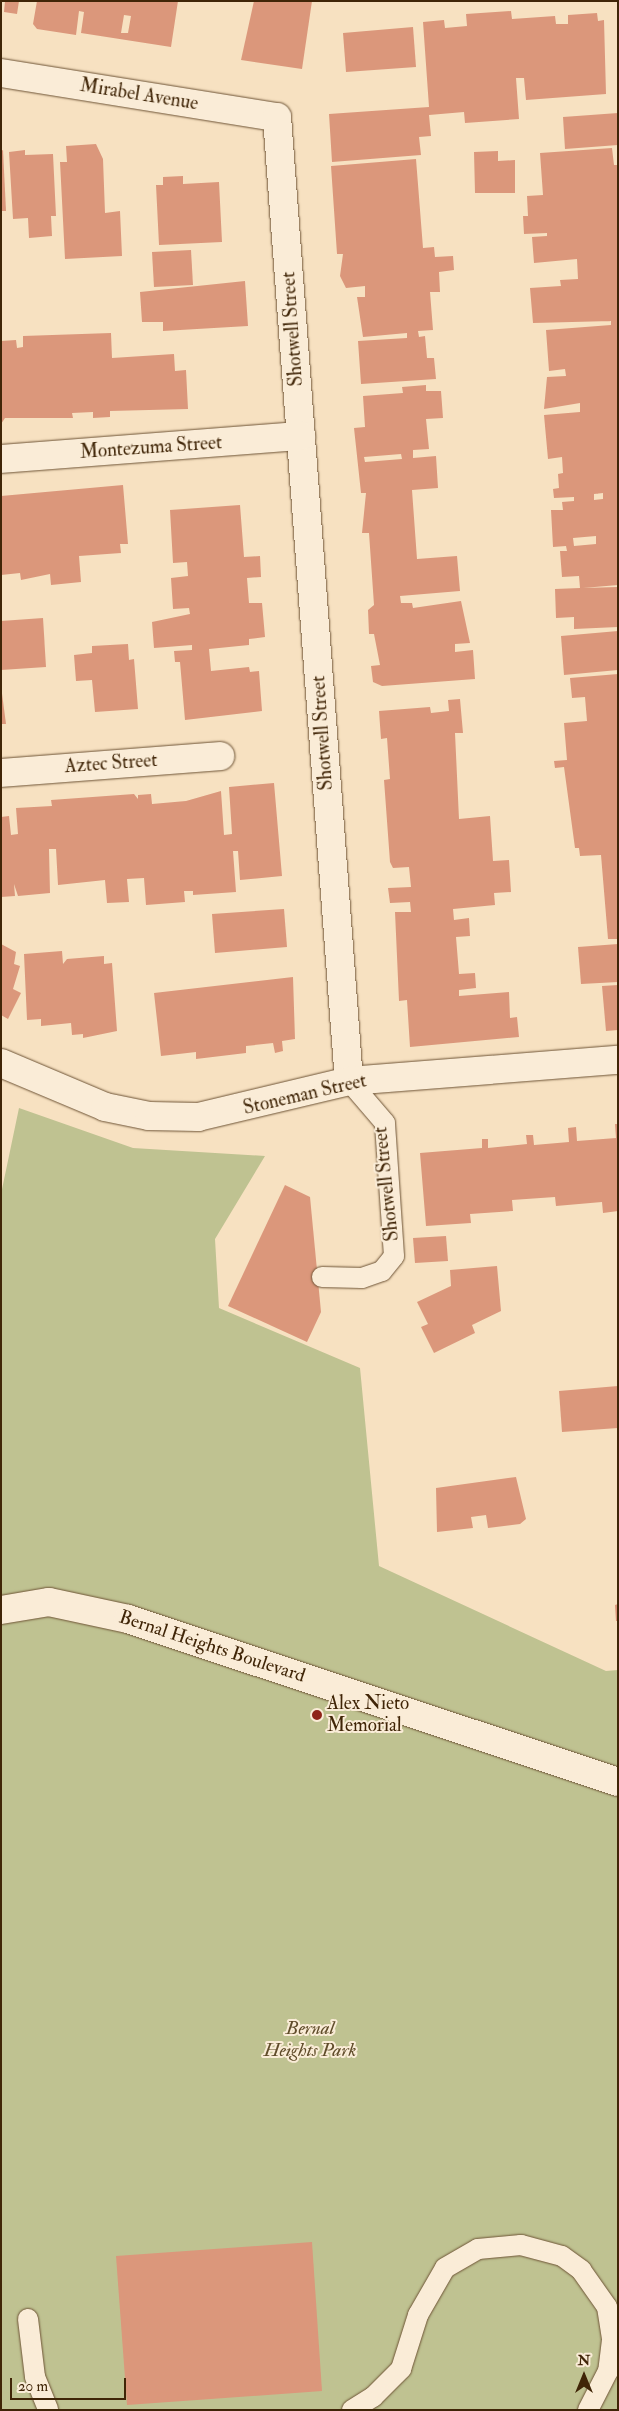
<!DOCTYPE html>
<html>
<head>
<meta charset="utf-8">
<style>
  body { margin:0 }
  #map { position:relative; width:619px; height:2411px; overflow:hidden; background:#f7e1c1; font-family:"IM FELL Double Pica",serif }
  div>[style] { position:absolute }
  .green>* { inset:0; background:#bfc291 }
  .building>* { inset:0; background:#db977b }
  .roads { filter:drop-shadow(0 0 1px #6e5436) drop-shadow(0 0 1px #6e5436) }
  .lane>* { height:20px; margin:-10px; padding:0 10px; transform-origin:10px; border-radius:10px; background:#faecd7 }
  .street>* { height:28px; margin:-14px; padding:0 14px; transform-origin:14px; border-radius:14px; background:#faecd7 }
  .dots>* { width:14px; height:14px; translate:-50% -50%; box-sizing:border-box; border:2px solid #faecd7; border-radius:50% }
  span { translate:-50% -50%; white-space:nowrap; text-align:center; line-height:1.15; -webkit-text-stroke:4px #faecd7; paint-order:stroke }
  .street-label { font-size:19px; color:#402507 }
  .poi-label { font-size:19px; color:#402507 }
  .left { translate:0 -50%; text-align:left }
  .park-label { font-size:19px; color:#604c2a; font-style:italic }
  .frame { position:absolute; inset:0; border:2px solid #402507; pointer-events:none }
  .north { position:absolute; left:559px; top:2351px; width:50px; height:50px; -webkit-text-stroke:4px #faecd7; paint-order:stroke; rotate:0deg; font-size:14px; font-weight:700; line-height:20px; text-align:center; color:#402507 }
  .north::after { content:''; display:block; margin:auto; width:18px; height:22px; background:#402507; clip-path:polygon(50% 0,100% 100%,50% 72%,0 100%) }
  .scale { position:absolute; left:10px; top:2378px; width:116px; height:22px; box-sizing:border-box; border:2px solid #402507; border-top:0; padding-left:6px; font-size:15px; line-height:18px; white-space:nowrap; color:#402507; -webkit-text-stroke:4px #faecd7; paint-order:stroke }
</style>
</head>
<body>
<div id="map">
  <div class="green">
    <div style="clip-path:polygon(19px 1108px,133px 1148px,265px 1156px,215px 1239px,219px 1308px,360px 1368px,379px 1566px,606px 1671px,618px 1670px,618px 2410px,1px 2410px,1px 1194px)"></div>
  </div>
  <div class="building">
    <div style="clip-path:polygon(5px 1px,19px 1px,17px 14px,4px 12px)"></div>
    <div style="clip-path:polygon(evenodd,37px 1px,178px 1px,171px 47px,81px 33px,84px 12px,79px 11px,76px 35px,37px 29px,33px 24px,37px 1px,124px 15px,131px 16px,128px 33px,121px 33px,124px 15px)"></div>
    <div style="clip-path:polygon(254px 1px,312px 1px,302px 69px,241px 60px)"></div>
    <div style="clip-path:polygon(511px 11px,512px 19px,555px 16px,556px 24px,568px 24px,568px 15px,597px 13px,598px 21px,604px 20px,606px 94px,526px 100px,524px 78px,516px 78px,519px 119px,465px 123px,464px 112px,429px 115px,431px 136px,419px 137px,421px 155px,332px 162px,329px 114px,429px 107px,423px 22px,444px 20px,445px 28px,467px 26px,466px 14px)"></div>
    <div style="clip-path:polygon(413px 27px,416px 67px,346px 72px,343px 33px)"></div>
    <div style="clip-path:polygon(618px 113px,618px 145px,565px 149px,563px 117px)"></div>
    <div style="clip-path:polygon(96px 144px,103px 159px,105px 213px,120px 211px,122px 256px,65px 259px,60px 162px,67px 162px,66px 146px)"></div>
    <div style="clip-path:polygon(evenodd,612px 148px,614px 165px,618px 165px,618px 585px,583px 588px,618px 587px,618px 627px,574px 629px,574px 617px,556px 618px,555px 589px,580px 588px,579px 576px,562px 577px,560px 551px,567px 551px,566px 546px,553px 547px,551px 510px,563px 510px,562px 502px,574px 501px,574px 497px,554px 498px,553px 489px,559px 488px,558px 474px,563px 473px,562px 457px,548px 459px,544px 415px,580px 412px,580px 403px,544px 409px,547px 377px,566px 376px,565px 369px,549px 371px,546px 330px,611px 325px,611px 321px,533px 323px,530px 288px,561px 286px,560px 280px,578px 279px,577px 259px,534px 263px,532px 237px,547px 236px,547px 233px,524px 234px,523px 216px,528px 216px,527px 196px,543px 195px,540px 153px,612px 148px,603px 493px,603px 499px,594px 500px,594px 494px,603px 493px,612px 148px,596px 536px,596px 544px,574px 546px,573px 538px,596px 536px)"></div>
    <div style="clip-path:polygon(3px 150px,6px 211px,1px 211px,1px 151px)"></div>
    <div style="clip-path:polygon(25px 150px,25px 155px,53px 154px,56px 216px,51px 216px,52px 236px,29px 238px,28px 218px,13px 219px,9px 152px)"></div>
    <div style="clip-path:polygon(498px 151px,498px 161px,515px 160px,515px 193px,475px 193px,474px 152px)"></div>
    <div style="clip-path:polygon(416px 159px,423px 248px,434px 247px,435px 257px,453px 256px,454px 270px,439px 272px,440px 292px,430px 292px,433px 330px,418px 331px,419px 337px,425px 336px,427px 358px,434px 358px,436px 379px,361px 384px,358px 341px,407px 338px,407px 333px,363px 337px,357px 297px,365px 297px,365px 286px,346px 288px,340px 276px,343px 254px,337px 254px,331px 166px)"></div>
    <div style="clip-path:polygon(183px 176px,183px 184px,219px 182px,222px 242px,159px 245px,156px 185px,163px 185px,163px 177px)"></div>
    <div style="clip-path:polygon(191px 250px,193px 285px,154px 287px,152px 252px)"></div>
    <div style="clip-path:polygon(245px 281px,248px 326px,163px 331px,163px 322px,142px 322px,140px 292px)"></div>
    <div style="clip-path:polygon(111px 333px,112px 358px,174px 354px,175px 371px,186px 370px,188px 409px,110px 411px,110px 417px,93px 418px,93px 412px,72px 413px,73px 418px,5px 418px,1px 424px,1px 341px,16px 340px,17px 348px,23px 347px,23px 336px)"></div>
    <div style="clip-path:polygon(evenodd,426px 385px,426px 391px,441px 391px,443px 418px,426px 419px,429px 449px,413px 450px,413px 458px,436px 456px,438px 488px,412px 490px,417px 559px,457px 556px,460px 591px,400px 596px,401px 603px,412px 603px,413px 608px,461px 601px,470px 643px,455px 644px,455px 652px,473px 650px,475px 679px,382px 686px,373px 682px,371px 666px,380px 665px,374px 634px,369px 634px,368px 610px,374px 605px,369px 533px,362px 533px,366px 493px,361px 493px,354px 428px,365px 427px,363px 396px,403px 393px,402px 387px,426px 385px,401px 454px,402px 459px,365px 462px,364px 457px,401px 454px)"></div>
    <div style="clip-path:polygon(123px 485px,128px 544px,120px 544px,121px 553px,79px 556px,81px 582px,51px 585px,50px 574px,21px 580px,20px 573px,1px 575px,1px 496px)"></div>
    <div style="clip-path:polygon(240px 505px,244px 557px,260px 556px,261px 577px,247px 578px,249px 603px,262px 603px,265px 637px,249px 639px,249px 645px,209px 649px,211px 671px,249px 667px,250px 672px,259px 671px,262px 711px,185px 720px,180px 662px,175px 662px,174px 651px,192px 650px,192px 645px,154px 648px,152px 622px,190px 614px,189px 608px,173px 609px,171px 578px,188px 576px,187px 562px,173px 563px,170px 510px)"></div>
    <div style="clip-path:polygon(43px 618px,46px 667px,1px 670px,1px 621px)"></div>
    <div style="clip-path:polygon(618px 631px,618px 670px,564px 675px,561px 636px)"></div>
    <div style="clip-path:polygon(128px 644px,129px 660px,134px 659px,138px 709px,95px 712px,92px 680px,76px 681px,74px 655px,92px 653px,92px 646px)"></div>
    <div style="clip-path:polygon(618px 674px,618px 939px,608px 939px,601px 855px,580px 856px,579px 848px,575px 848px,564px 767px,555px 768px,554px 761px,567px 760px,564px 723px,587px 721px,585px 697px,572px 698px,570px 678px)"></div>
    <div style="clip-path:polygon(1px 686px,6px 724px,1px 724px)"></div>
    <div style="clip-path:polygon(460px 699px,463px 733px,455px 733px,459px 819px,490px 816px,493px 861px,509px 860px,511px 892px,494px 893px,495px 905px,453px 909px,454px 920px,469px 918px,470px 936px,456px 937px,459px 974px,475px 973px,476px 988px,459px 990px,459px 996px,509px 992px,510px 1018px,517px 1017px,519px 1037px,410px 1047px,407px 1000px,399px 1001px,395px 912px,411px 912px,410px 902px,390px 903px,388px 888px,411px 887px,409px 867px,393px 868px,390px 862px,384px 780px,390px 779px,387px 738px,381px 739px,379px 711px,430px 707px,431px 713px,449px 711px,448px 700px)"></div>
    <div style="clip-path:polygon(274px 783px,282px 876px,240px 880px,238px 851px,233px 851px,236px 892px,193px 895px,193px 891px,184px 891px,185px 902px,146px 905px,144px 878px,127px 879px,129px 902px,107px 903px,105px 880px,58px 885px,56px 849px,49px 849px,50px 893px,18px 896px,14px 884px,15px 896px,1px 897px,1px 817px,9px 816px,11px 835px,18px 834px,16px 808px,52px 806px,51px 800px,134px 794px,138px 799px,138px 795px,151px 794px,152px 804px,186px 801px,221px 791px,224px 835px,232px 834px,229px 787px)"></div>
    <div style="clip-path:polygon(284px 909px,287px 947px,215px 953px,212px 914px)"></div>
    <div style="clip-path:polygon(1px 944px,16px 952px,14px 964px,20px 966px,13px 989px,21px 993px,8px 1019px,1px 1015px)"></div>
    <div style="clip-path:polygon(618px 944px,618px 982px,581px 984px,578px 947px)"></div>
    <div style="clip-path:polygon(62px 951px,63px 964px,67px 959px,104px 956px,104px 964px,112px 963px,117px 1031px,83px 1038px,83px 1034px,72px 1035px,71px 1023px,41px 1026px,41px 1019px,27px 1020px,24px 954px)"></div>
    <div style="clip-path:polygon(293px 977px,295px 1039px,282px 1041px,283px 1051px,275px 1053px,273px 1043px,246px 1046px,246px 1053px,196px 1059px,196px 1052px,161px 1056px,154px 993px)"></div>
    <div style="clip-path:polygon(618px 985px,618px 1030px,606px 1031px,602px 986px)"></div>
    <div style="clip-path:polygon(615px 1124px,618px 1124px,618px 1211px,603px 1213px,602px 1202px,556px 1206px,555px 1197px,512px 1200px,513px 1211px,470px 1214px,471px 1223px,426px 1226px,420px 1153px,482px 1148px,482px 1139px,488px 1139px,488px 1148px,527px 1144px,526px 1135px,533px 1135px,534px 1145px,569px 1142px,568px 1128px,576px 1127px,577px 1141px,616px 1138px)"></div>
    <div style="clip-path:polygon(285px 1185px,310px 1197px,321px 1312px,307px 1342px,228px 1306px)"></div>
    <div style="clip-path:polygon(446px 1236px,448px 1261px,415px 1263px,413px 1238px)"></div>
    <div style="clip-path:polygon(497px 1266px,501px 1311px,472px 1325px,475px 1333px,434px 1353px,421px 1327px,428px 1324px,417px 1302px,451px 1286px,450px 1270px)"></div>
    <div style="clip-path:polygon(618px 1386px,618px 1428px,562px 1432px,559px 1391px)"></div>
    <div style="clip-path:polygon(516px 1477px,526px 1519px,520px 1524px,488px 1528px,486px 1515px,471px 1517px,473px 1528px,437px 1532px,436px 1488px)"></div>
    <div style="clip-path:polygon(618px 1604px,618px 1621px,616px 1621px,615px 1605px)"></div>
    <div style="clip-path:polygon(312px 2242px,322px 2391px,127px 2405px,116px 2256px)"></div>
  </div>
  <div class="roads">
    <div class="lane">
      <div style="left:322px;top:1277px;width:40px;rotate:1.4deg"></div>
      <div style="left:362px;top:1278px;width:21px;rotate:-19deg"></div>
      <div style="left:382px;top:1271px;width:19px;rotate:-51deg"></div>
      <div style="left:394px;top:1256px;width:133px;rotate:-93.9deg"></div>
      <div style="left:385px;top:1123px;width:55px;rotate:-130.6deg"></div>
      <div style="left:28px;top:2319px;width:58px;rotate:83.1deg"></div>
      <div style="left:35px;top:2377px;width:35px;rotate:68deg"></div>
      <div style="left:352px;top:2410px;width:25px;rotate:-32deg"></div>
      <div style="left:373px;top:2397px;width:40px;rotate:-45deg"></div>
      <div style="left:401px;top:2369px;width:57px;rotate:-72.5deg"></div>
      <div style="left:418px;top:2315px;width:54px;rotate:-60.1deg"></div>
      <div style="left:445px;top:2268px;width:38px;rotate:-30deg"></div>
      <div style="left:478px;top:2249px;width:43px;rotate:-5.3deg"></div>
      <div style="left:521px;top:2245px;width:42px;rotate:15deg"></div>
      <div style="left:562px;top:2256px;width:24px;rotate:36deg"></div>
      <div style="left:581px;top:2270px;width:45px;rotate:54.9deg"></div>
      <div style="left:607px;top:2307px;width:33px;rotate:81deg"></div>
      <div style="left:612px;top:2340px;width:31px;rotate:97deg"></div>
      <div style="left:608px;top:2371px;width:44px;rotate:117.1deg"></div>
    </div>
    <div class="street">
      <div style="left:1px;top:73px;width:279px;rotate:9.1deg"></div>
      <div style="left:277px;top:117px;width:967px;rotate:85.73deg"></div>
      <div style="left:1px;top:459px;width:301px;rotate:-4.4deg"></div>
      <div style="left:1px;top:773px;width:220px;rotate:-4.4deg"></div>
      <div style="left:1px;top:1063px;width:113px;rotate:22.9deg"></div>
      <div style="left:105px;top:1107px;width:45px;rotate:11.6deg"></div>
      <div style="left:149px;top:1116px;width:49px;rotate:1.2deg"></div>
      <div style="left:198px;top:1117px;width:155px;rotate:-13.4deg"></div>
      <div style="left:349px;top:1081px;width:270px;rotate:-4.5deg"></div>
      <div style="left:1px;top:1610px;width:49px;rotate:-9.5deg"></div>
      <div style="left:49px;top:1602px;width:81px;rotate:12.1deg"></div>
      <div style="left:128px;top:1619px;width:516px;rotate:18.4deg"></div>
    </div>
  </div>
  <div class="dots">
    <div style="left:317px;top:1715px;background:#8f2418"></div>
  </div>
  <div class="street-label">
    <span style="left:139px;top:95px;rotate:9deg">Mirabel Avenue</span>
    <span style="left:293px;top:329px;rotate:-94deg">Shotwell Street</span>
    <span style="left:151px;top:448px;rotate:-4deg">Montezuma Street</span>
    <span style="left:323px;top:733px;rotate:-94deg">Shotwell Street</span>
    <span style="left:111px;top:764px;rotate:-4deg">Aztec Street</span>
    <span style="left:305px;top:1095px;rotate:-13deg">Stoneman Street</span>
    <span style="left:387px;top:1184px;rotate:-96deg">Shotwell Street</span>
    <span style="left:212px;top:1647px;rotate:18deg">Bernal Heights Boulevard</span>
  </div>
  <div class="poi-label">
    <span class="left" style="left:327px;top:1715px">Alex Nieto<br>Memorial</span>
  </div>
  <div class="park-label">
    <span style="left:310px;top:2040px">Bernal<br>Heights Park</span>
  </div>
  <div class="frame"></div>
  <div class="north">N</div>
  <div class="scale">20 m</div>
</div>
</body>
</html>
